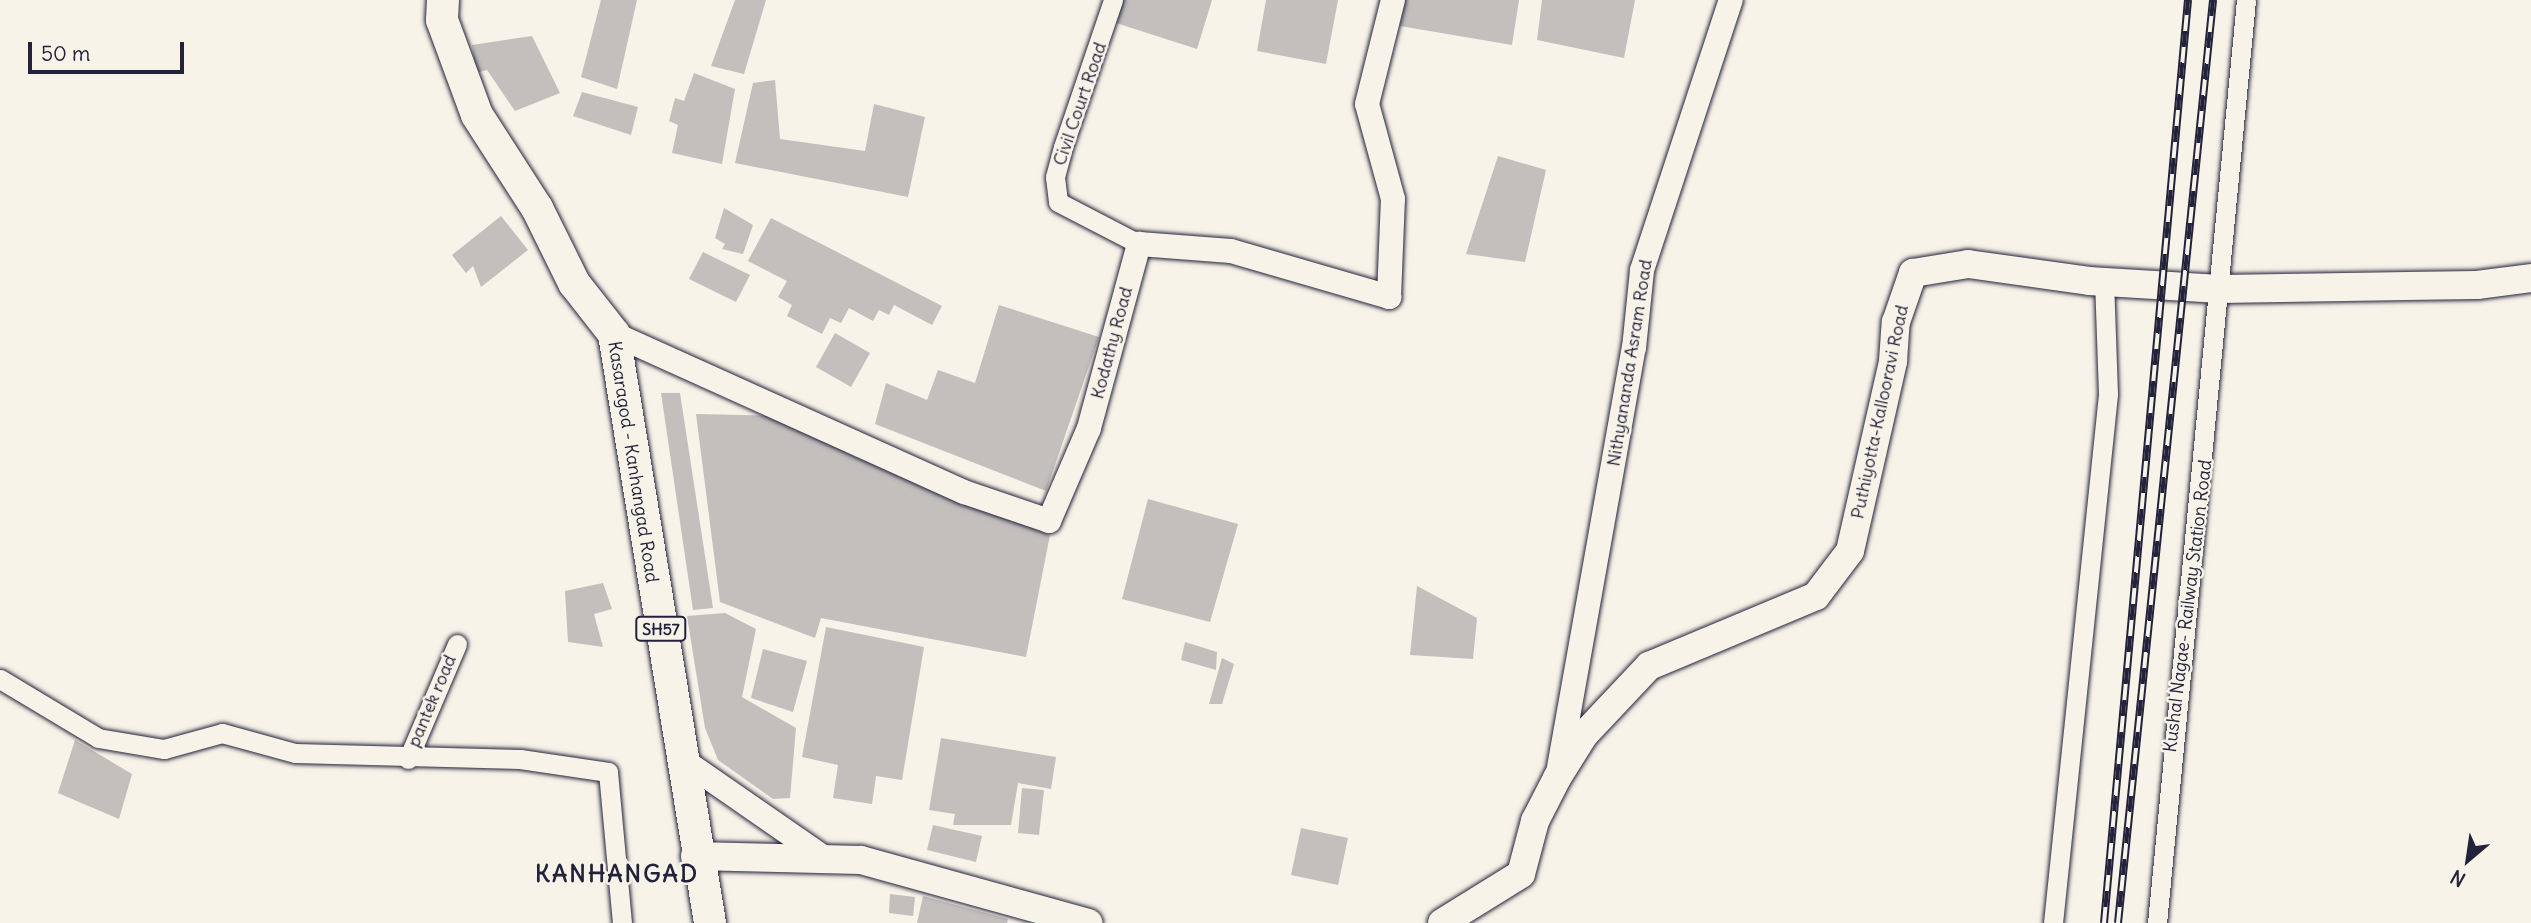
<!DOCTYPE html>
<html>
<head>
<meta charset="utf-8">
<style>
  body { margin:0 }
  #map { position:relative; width:2531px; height:923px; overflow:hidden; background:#f7f3e8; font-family:Delius,sans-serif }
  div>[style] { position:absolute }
  .building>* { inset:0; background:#c2bfbd }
  .roads { filter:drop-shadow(0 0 2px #22223b) drop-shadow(0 0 2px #22223b) }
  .minor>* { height:19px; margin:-9.5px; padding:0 9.5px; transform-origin:9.5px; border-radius:9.5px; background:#f7f3e8 }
  .tertiary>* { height:24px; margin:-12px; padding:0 12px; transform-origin:12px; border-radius:12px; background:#f7f3e8 }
  .secondary>* { height:28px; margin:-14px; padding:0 14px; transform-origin:14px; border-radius:14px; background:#f7f3e8 }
  .primary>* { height:32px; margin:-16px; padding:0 16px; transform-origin:16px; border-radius:16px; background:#f7f3e8 }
  .rail>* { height:8px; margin-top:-4px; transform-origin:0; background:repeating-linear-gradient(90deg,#f7f3e8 0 16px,#22223b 0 32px); box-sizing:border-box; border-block:2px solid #22223b }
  span { translate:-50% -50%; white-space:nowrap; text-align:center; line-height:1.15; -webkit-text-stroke:5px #f7f3e8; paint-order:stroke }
  .shield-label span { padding:2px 5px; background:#f7f3e8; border:2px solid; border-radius:5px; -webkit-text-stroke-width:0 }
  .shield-label { font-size:16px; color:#22223b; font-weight:700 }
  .street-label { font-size:18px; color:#22223b }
  .district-label { font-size:24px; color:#22223b; font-weight:700; letter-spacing:2px }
  .north { position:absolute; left:2433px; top:825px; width:70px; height:70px; -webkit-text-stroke:5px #f7f3e8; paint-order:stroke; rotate:209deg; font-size:19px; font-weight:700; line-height:28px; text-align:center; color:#22223b }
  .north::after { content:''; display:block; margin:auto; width:24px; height:32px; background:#22223b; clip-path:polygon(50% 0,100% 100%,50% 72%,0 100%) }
  .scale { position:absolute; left:28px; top:42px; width:156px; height:32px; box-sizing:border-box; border:4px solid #22223b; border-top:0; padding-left:9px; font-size:21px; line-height:24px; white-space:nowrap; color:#22223b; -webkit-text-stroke:5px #f7f3e8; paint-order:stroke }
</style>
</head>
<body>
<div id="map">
  <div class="building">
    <div style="clip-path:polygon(601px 0,637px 0,617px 89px,581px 77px)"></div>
    <div style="clip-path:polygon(735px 0,766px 0,744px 74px,711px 66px)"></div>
    <div style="clip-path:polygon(1123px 0,1212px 0,1197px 49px,1116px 23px)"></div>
    <div style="clip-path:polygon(1266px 0,1338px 0,1326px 64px,1257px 51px)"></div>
    <div style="clip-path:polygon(1405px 0,1519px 0,1512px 45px,1400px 26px)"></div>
    <div style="clip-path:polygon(1542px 0,1635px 0,1624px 58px,1537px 40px)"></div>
    <div style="clip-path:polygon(532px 36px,560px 93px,515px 111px,487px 70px,476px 73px,472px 45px)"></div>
    <div style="clip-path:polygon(694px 73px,735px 89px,722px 164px,672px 153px,678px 125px,669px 121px,675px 98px,684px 101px)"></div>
    <div style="clip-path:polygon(775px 80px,780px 139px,865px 151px,874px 104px,925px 117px,908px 197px,735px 163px,753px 83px)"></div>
    <div style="clip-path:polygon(582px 92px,638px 107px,631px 135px,573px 116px)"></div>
    <div style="clip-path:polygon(1498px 156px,1546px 170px,1525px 262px,1466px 254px)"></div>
    <div style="clip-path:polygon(724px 208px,753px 225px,743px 254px,722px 249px,725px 244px,715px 238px)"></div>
    <div style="clip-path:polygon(501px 216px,528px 250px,481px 287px,473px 266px,466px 273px,452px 255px)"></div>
    <div style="clip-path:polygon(771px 218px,942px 306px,932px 325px,894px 305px,889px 315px,879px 310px,873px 321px,849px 308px,841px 323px,830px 318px,822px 334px,787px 316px,792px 305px,778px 297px,787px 281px,748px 261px)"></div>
    <div style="clip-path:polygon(703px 252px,750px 275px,736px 302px,689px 279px)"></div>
    <div style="clip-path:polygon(999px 305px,1099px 337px,1046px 491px,875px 424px,886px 383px,927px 400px,938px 370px,975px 383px)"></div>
    <div style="clip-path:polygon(835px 333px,870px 353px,851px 387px,816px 367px)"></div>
    <div style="clip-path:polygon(661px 393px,680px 393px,713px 608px,693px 610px)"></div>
    <div style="clip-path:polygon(696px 414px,780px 416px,854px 456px,1050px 535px,1026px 657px,821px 618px,815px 638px,720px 602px)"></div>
    <div style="clip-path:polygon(1148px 499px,1238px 524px,1210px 622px,1122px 599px)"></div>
    <div style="clip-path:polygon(603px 583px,612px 609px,594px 614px,603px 647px,568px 642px,565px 591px)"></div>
    <div style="clip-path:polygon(1417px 586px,1477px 618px,1473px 659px,1410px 655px)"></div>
    <div style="clip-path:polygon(725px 613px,756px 629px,742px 697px,796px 728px,790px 798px,773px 799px,718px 760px,705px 728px,687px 616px)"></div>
    <div style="clip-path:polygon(826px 627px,924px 647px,902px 780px,876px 776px,872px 804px,833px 798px,838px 765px,802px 757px)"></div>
    <div style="clip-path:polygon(1185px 642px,1217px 652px,1216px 670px,1181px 660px)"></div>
    <div style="clip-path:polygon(763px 649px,807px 661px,793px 712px,751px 698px)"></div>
    <div style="clip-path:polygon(1222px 658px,1234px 664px,1222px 704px,1209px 704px)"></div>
    <div style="clip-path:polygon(941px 738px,1056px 757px,1051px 789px,1018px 783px,1011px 825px,953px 825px,955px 814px,929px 810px)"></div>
    <div style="clip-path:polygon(75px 740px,132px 774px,119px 819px,58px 793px)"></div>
    <div style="clip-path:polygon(1022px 788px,1044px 790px,1039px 835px,1018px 833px)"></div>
    <div style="clip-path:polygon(933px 825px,982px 836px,976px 862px,927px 850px)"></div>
    <div style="clip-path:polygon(1301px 828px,1348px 838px,1338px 885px,1291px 875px)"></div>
    <div style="clip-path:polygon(890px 894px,915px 897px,913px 916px,889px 913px)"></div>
    <div style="clip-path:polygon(923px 896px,1008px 919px,1007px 923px,917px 923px)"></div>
  </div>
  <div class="roads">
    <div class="minor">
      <div style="left:1113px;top:0;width:155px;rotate:108.8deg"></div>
      <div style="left:1063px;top:147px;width:31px;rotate:105deg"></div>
      <div style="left:1055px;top:177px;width:25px;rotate:83deg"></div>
      <div style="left:1058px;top:202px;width:91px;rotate:27.4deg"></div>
      <div style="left:0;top:679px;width:114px;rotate:31deg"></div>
      <div style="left:98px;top:738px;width:67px;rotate:9.5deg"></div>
      <div style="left:164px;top:749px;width:60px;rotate:-15.4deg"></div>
      <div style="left:222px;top:733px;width:76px;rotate:15.3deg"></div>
      <div style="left:295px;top:753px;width:225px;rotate:1.5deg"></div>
      <div style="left:520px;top:759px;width:89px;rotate:8.4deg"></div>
      <div style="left:608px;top:772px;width:152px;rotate:84.7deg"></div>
      <div style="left:408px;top:759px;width:125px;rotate:-66.9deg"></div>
      <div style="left:2053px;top:923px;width:532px;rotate:-84.06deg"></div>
      <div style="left:2108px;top:394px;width:116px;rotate:-92deg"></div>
      <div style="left:2157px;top:923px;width:927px;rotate:-84.49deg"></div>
    </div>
    <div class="tertiary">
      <div style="left:614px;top:334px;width:384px;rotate:24.3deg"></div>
      <div style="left:964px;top:492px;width:90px;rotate:18.8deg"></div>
      <div style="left:1049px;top:521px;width:101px;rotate:-66.7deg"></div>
      <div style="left:1089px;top:428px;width:191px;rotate:-74.8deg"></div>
      <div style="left:1139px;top:244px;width:92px;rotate:4.4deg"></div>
      <div style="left:1231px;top:251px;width:165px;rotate:16.2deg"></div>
      <div style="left:1389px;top:297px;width:98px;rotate:-87.7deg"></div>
      <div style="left:1393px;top:199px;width:98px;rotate:-105.3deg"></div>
      <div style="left:1367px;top:104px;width:107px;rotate:-76deg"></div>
      <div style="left:683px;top:760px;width:174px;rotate:34.7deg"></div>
      <div style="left:1558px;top:773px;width:432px;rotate:-79.9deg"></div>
      <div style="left:1634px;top:348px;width:78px;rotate:-84.1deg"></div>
      <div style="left:1642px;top:270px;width:284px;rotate:-71.8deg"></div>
    </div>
    <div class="secondary">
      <div style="left:695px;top:856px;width:166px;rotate:1.4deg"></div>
      <div style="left:861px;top:860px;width:236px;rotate:15.5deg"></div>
      <div style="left:1442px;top:923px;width:93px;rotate:-31.8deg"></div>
      <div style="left:1521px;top:874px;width:55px;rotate:-75.2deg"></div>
      <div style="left:1535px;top:821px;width:48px;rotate:-62.9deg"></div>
      <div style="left:1557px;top:778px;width:51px;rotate:-57.9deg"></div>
      <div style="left:1584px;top:735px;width:95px;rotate:-46.7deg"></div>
      <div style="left:1649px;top:666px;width:181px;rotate:-22.7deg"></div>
      <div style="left:1816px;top:596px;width:56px;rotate:-52.9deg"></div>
      <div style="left:1850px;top:551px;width:195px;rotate:-77.2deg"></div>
      <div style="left:1893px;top:361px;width:39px;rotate:-86deg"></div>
      <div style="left:1896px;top:322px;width:52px;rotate:-70.9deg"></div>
      <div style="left:1913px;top:273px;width:56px;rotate:-9.3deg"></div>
      <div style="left:1968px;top:264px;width:122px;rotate:8deg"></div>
      <div style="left:2089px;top:281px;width:131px;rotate:3.5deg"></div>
      <div style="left:2220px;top:289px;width:257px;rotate:-0.9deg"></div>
      <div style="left:2477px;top:285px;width:54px;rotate:-7.4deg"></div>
    </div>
    <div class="primary">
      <div style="left:443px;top:0;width:20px;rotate:93deg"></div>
      <div style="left:442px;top:20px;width:101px;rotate:69.8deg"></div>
      <div style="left:477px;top:115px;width:111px;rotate:57.2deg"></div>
      <div style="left:537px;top:208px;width:84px;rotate:63.7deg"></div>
      <div style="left:574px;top:283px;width:65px;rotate:51.9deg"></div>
      <div style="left:614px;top:334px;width:597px;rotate:80.74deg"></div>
    </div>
  </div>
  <div class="rail">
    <div style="left:2104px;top:923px;width:927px;rotate:-84.8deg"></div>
    <div style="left:2118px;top:923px;width:928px;rotate:-84.12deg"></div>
  </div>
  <div class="shield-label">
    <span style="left:661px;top:629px">SH57</span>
  </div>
  <div class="street-label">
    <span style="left:1080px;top:104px;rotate:-71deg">Civil Court Road</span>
    <span style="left:1112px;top:343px;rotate:-75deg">Kodathy Road</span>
    <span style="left:1630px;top:363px;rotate:-81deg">Nithyananda Asram Road</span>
    <span style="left:1880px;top:412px;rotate:-78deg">Puthiyotta-Kallooravi Road</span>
    <span style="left:633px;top:462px;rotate:81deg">Kasaragod - Kanhangad Road</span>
    <span style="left:2188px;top:606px;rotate:-83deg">Kushal Nagae- Railway Station Road</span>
    <span style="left:432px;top:701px;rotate:-67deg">pantek road</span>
  </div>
  <div class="district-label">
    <span style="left:617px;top:874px">KANHANGAD</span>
  </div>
  <div class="north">N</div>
  <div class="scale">50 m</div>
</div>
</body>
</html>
